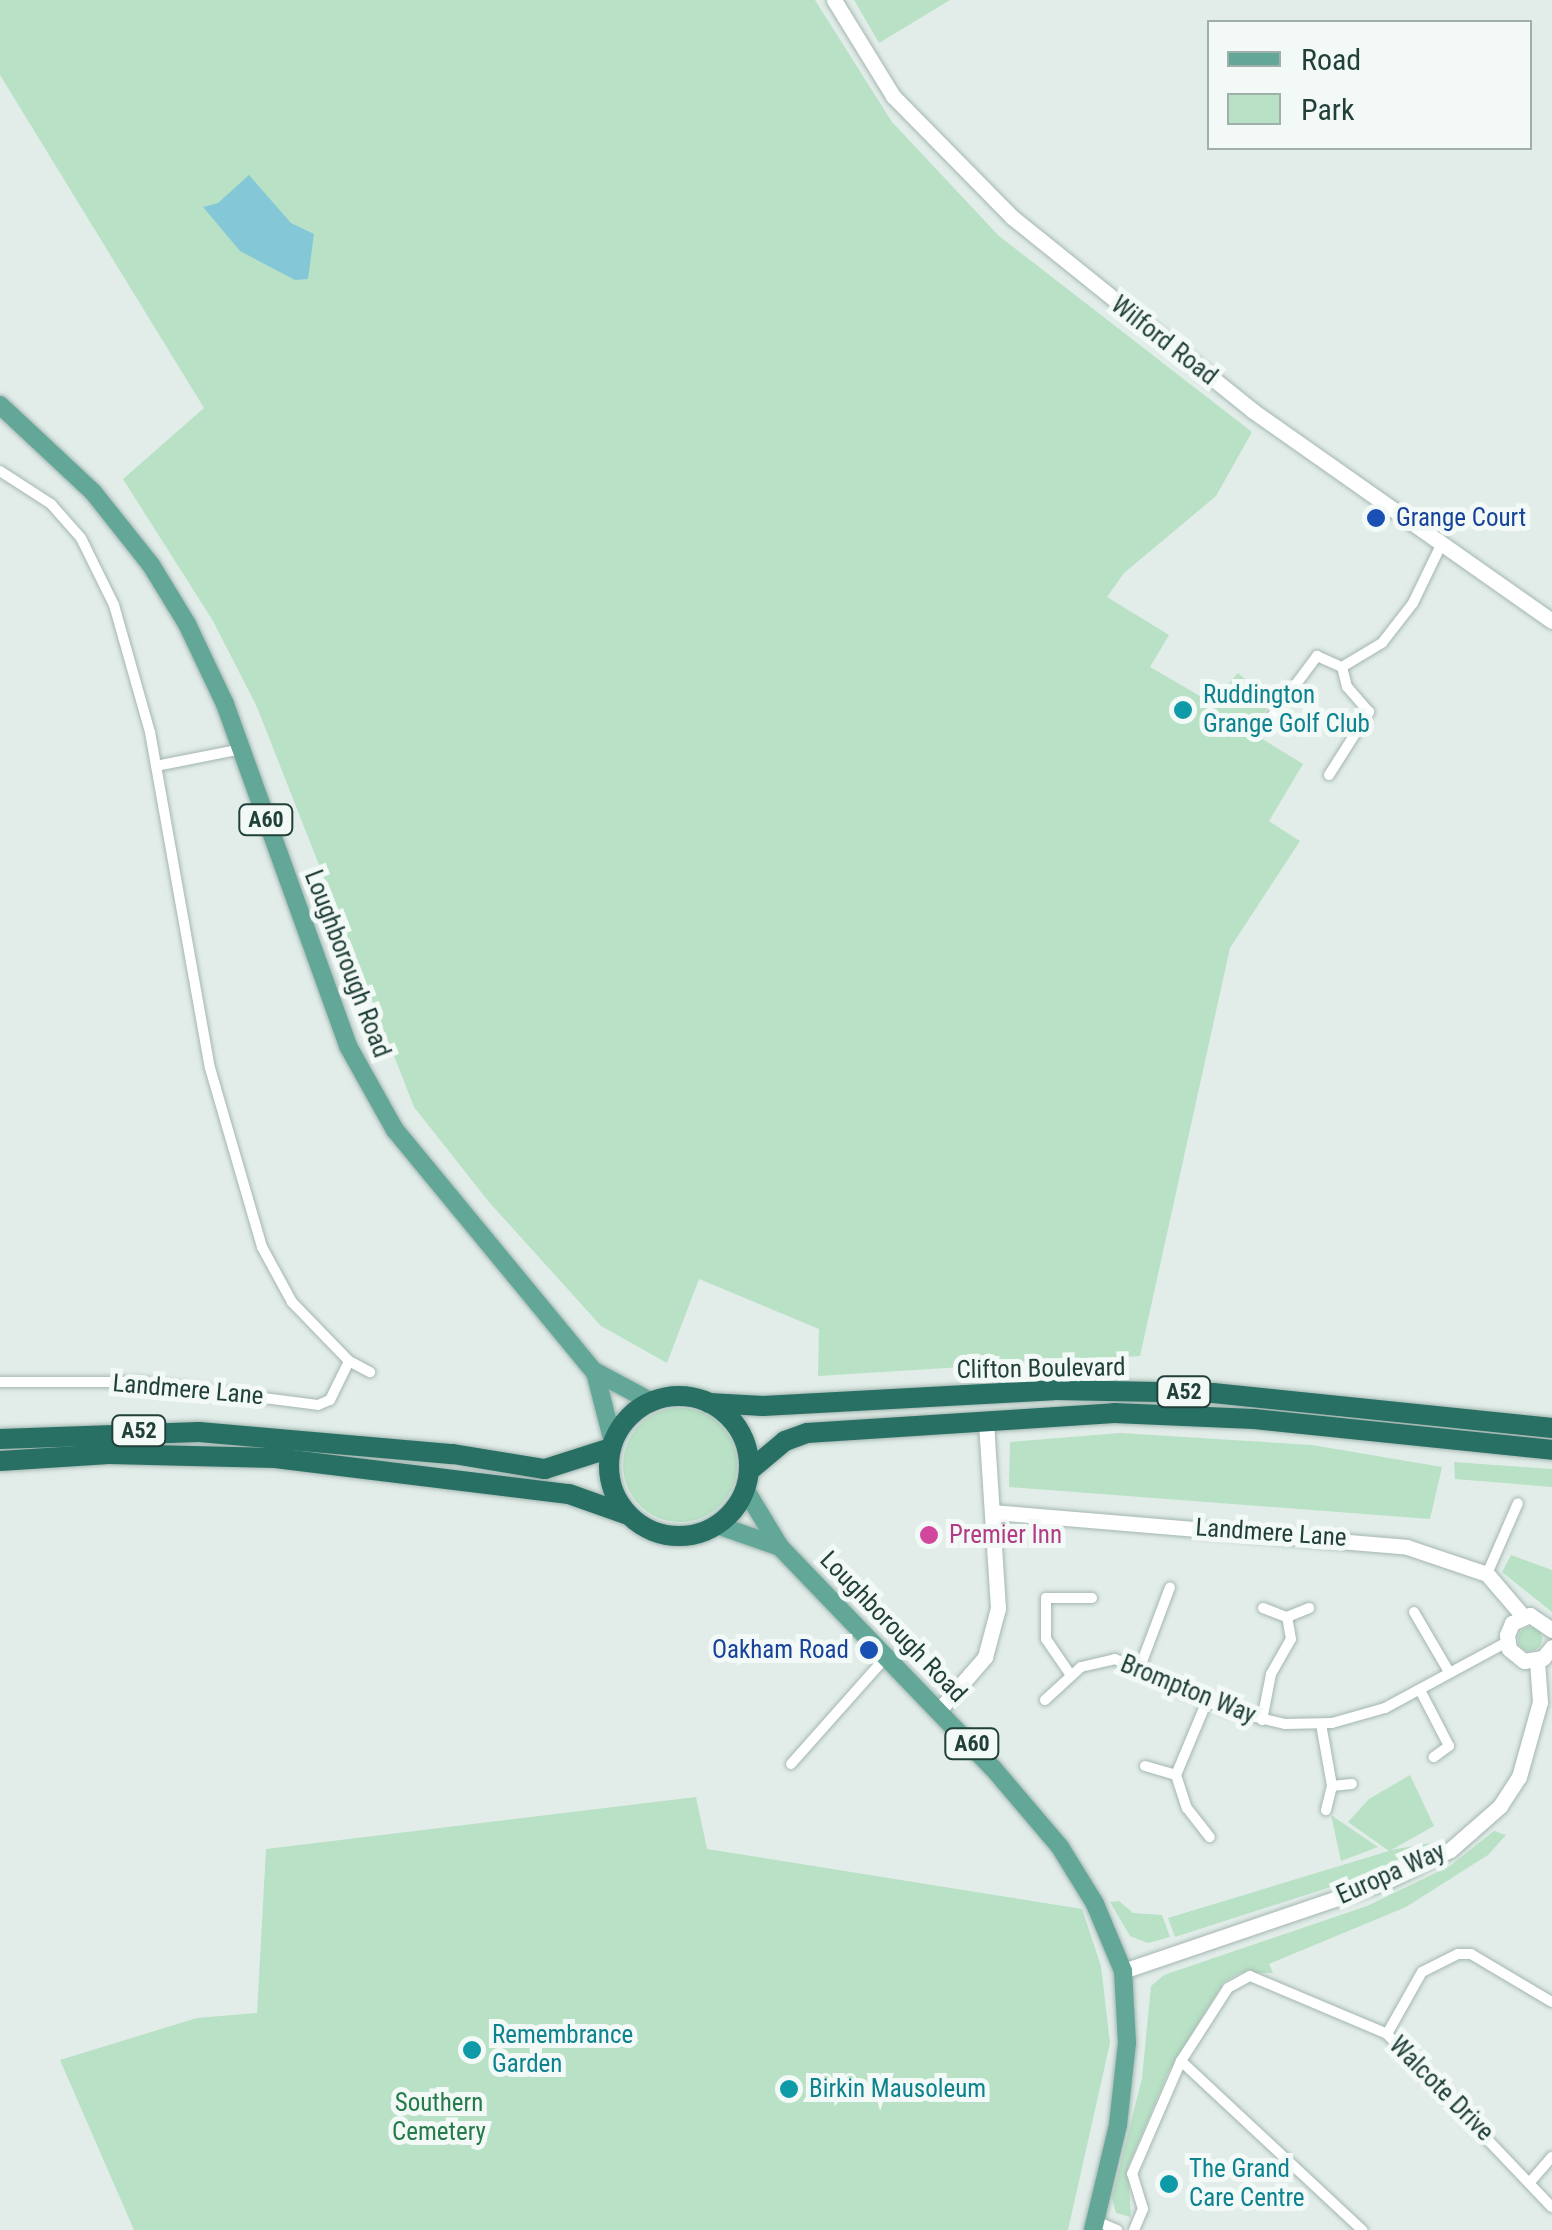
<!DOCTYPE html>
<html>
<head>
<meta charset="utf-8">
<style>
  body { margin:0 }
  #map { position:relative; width:1552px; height:2230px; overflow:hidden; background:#e2ede9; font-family:"Roboto Condensed",sans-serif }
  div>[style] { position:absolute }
  .green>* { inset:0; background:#b8e1c5 }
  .round { border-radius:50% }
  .water>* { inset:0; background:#84c8d8 }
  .roads { filter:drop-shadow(0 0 2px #a4b6b1) drop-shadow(0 0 2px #a4b6b1) }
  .street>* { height:10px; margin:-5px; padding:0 5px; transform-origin:5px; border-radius:5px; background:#fff }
  .secondary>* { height:15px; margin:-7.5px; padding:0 7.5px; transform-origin:7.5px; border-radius:7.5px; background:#fff }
  .primary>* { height:18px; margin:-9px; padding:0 9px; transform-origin:9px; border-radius:9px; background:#62a798 }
  .highway>* { height:20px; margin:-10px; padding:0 10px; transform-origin:10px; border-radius:10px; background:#287064 }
  .highway>.ring { margin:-10px; padding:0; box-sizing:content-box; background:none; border:20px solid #287064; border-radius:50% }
  .dots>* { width:28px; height:28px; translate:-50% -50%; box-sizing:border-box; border:5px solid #f3f9f6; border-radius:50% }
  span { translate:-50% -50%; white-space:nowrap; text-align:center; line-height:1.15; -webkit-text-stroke:10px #f3f9f6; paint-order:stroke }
  .shield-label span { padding:2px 8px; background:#f3f9f6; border:2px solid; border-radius:8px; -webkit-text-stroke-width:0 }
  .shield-label { font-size:22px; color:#204039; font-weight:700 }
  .street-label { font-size:25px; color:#204039 }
  .transit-label { font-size:25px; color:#164399 }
  .left { translate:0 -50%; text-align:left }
  .right { translate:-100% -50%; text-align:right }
  .culture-label { font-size:25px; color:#0d838f }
  .hotel-label { font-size:25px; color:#b23c85 }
  .park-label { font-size:25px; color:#267b4a }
  .legend { position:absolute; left:1207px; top:20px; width:325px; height:130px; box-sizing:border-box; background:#f3f9f6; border:2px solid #9fafaa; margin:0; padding:12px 18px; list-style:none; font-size:30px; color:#204039 }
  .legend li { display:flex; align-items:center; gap:20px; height:50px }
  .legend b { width:50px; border:2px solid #9fafaa }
</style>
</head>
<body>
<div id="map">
  <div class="green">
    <div style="clip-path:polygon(0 0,815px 0,892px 122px,999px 236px,1252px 432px,1216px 496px,1124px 573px,1107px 597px,1169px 635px,1150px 667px,1212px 703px,1238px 673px,1271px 702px,1251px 732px,1303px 764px,1269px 821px,1300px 841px,1230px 948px,1140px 1356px,818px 1376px,819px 1329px,699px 1279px,667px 1363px,601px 1326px,489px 1202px,414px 1107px,257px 707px,213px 621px,123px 479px,204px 408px,0 75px)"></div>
    <div style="clip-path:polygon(854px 0,950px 0,879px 43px)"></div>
    <div class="round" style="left:623px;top:1408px;width:114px;height:114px"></div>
    <div style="clip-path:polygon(1120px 1433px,1312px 1445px,1442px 1467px,1430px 1519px,1009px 1487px,1010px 1442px)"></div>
    <div style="clip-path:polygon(1454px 1462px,1552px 1469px,1552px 1487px,1455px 1479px)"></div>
    <div style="clip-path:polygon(1511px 1555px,1552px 1570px,1552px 1612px,1502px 1572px)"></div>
    <div class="round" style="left:1518px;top:1627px;width:24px;height:24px"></div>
    <div style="clip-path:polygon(1410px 1775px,1434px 1826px,1391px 1850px,1431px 1843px,1368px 1875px,1175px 1937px,1168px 1918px,1389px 1851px,1348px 1822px,1369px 1799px)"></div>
    <div style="clip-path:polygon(696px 1797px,707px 1849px,1082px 1909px,1101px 1966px,1110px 2043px,1068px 2230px,134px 2230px,60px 2060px,197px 2018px,257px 2013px,266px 1849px)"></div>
    <div style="clip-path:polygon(1331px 1815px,1378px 1847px,1341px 1861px)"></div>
    <div style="clip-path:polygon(1494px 1831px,1506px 1835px,1488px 1855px,1406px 1907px,1269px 1964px,1273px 1973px,1240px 1973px,1224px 1982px,1168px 2073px,1128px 2167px,1131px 2217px,1116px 2213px,1112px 2198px,1142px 2078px,1151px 1986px,1164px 1975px,1367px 1906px,1450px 1866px)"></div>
    <div style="clip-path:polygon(1119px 1901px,1133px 1913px,1162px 1915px,1170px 1937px,1148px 1943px,1130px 1936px,1110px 1902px)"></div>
  </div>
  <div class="water">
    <div style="clip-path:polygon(249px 175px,291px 223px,314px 234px,308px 279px,295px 280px,240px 251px,203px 207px,218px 203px)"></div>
  </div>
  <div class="roads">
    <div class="street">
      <div style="left:0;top:471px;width:61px;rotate:32.9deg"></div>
      <div style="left:51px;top:504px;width:45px;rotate:48.6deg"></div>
      <div style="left:81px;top:538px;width:75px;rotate:63.8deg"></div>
      <div style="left:114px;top:605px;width:132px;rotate:74.2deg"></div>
      <div style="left:150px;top:732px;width:341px;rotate:79.9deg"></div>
      <div style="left:210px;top:1068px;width:186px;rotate:73.8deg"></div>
      <div style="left:262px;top:1247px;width:63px;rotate:61.4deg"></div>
      <div style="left:292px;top:1302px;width:82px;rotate:46deg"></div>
      <div style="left:1270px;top:719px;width:79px;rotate:-53.3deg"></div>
      <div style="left:1317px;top:656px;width:27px;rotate:24deg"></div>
      <div style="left:1342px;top:667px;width:47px;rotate:-31deg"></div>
      <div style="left:1382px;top:643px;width:51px;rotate:-52.2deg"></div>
      <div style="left:1413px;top:603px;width:64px;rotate:-64.2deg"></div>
      <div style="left:156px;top:766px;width:88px;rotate:-11.2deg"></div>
      <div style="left:1329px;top:775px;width:75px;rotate:-57.6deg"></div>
      <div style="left:1369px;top:712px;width:33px;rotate:-131deg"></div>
      <div style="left:1347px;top:687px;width:21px;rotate:-104deg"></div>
      <div style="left:0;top:1382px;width:139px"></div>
      <div style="left:139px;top:1382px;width:180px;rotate:7.3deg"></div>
      <div style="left:318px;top:1405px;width:13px;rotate:-23deg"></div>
      <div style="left:330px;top:1400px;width:43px;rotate:-64deg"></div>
      <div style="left:349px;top:1361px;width:24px;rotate:28deg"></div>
      <div style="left:1487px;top:1574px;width:77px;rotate:-66.4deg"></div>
      <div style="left:1263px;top:1608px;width:26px;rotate:21deg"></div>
      <div style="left:1287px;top:1617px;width:24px;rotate:-22deg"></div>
      <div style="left:1414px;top:1612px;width:69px;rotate:59.7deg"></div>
      <div style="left:1140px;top:1667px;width:85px;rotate:-69.4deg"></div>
      <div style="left:1070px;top:1674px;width:42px;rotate:-124.4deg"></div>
      <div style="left:1046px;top:1639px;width:41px;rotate:-90deg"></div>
      <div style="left:1046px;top:1598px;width:46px"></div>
      <div style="left:1420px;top:1690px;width:63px;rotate:62.6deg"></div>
      <div style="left:1449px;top:1746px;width:19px;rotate:144deg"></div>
      <div style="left:1045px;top:1700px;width:49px;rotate:-42.5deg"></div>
      <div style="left:1081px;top:1667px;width:35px;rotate:-13deg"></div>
      <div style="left:1115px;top:1659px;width:122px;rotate:24.7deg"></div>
      <div style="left:1226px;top:1710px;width:61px;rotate:13.3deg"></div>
      <div style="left:1285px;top:1724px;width:47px;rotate:-1.2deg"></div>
      <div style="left:1332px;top:1723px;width:55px;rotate:-15.8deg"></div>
      <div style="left:1385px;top:1708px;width:139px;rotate:-28.4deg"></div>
      <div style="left:1207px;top:1701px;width:80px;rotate:112.7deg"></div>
      <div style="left:1176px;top:1775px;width:35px;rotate:72deg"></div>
      <div style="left:1187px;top:1808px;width:37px;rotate:52deg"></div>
      <div style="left:1262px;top:1720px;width:47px;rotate:-78.9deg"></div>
      <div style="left:1271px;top:1674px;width:40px;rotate:-60.3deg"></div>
      <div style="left:1291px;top:1639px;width:22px;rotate:-100deg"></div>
      <div style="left:1321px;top:1724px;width:63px;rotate:79.9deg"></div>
      <div style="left:1332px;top:1786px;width:25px;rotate:104deg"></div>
      <div style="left:791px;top:1764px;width:144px;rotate:-48.4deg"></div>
      <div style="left:1145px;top:1766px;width:32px;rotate:16deg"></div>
      <div style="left:1332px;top:1786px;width:20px;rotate:-6deg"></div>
      <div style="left:1387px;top:2034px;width:71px;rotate:-60.6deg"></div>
      <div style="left:1422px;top:1972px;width:40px;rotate:-26.6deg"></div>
      <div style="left:1458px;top:1954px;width:13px"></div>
      <div style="left:1471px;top:1954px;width:94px;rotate:30.7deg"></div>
      <div style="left:1181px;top:2061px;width:248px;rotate:43deg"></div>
      <div style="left:1531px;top:2181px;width:32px;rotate:-49deg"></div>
      <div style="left:1096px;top:2221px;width:23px;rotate:23deg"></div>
      <div style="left:1134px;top:2230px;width:23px;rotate:-67deg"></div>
      <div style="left:1143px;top:2209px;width:37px;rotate:-107deg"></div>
      <div style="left:1132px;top:2174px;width:123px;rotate:-66.6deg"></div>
      <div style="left:1181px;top:2061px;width:87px;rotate:-57.2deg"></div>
      <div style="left:1228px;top:1988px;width:25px;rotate:-29deg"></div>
      <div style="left:1250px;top:1976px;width:149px;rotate:22.9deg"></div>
      <div style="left:1387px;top:2034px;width:239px;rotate:46.4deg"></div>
    </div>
    <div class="secondary">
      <div style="left:834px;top:0;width:113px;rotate:58.4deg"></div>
      <div style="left:893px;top:96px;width:170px;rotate:45.5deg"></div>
      <div style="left:1012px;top:217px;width:309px;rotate:38.8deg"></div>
      <div style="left:1253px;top:411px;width:365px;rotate:35.1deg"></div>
      <div style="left:993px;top:1512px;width:415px;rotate:4.8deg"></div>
      <div style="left:1407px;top:1547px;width:84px;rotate:18.6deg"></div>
      <div style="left:1487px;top:1574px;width:55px;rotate:49.4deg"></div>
      <div style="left:1552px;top:1630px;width:27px;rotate:-146deg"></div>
      <div style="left:1530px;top:1615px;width:20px;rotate:156deg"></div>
      <div style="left:1512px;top:1623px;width:13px;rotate:113deg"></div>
      <div style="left:1507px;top:1635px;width:14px;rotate:82deg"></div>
      <div style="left:1509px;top:1649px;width:19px;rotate:39deg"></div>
      <div style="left:1524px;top:1661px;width:19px;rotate:-9deg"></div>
      <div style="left:1543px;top:1658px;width:14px;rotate:-51deg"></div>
      <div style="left:940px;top:1709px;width:69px;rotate:-49.1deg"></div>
      <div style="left:985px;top:1657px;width:51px;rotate:-75.1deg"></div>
      <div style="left:998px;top:1608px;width:188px;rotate:-93.7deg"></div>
      <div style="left:1123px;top:1971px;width:279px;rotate:-18.8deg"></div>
      <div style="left:1387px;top:1881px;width:70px;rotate:-26.2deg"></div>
      <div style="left:1450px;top:1850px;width:67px;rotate:-41.3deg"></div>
      <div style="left:1500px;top:1806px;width:35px;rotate:-57deg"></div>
      <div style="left:1519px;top:1777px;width:78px;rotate:-74.4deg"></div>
      <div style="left:1540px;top:1702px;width:41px;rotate:-94.2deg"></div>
    </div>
    <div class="primary">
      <div style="left:0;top:405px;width:127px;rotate:43.1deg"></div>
      <div style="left:93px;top:492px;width:93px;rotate:51.5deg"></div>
      <div style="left:151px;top:565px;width:69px;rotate:58.6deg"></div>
      <div style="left:187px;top:624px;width:89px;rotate:64.6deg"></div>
      <div style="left:225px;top:704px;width:363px;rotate:70.2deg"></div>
      <div style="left:348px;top:1046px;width:96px;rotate:60.8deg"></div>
      <div style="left:395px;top:1130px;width:313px;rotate:50.5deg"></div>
      <div style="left:594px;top:1371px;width:66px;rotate:28.1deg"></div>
      <div style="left:596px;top:1376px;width:68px;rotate:75.6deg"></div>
      <div style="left:745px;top:1489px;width:68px;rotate:58.9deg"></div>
      <div style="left:780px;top:1547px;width:306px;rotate:46.1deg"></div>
      <div style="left:992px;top:1767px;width:105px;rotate:49.6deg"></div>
      <div style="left:1060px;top:1847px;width:67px;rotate:58.4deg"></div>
      <div style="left:1095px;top:1904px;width:73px;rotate:67.3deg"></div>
      <div style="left:1123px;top:1971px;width:72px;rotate:86.8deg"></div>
      <div style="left:1127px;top:2043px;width:82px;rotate:96.3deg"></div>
      <div style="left:1118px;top:2125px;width:108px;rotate:103.4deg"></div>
      <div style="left:717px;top:1525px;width:67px;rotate:19.2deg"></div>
    </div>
    <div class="highway">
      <div class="ring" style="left:609px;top:1396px;width:120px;height:120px"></div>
      <div style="left:709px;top:1403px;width:54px;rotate:3.2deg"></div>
      <div style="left:763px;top:1406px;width:291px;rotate:-3.1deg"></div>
      <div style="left:1054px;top:1390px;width:159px;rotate:1.1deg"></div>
      <div style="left:1213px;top:1393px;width:341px;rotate:5.9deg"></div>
      <div style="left:0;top:1439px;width:199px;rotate:-2deg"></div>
      <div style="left:199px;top:1432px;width:255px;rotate:5deg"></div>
      <div style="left:453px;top:1454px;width:93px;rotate:9.3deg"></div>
      <div style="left:545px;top:1469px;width:69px;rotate:-17.7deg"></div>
      <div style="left:0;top:1461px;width:109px;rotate:-3.7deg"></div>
      <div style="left:109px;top:1454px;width:166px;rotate:1.4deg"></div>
      <div style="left:275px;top:1458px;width:296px;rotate:7deg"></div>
      <div style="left:569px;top:1494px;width:63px;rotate:19.6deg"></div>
      <div style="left:749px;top:1471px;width:47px;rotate:-39.8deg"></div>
      <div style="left:785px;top:1441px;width:23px;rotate:-20deg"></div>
      <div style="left:807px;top:1433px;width:308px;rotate:-3.7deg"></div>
      <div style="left:1114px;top:1413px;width:140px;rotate:2.5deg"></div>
      <div style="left:1254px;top:1419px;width:300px;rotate:5.9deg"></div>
    </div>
  </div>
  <div class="dots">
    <div style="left:1376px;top:518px;background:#1a4fb4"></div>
    <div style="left:1183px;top:710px;background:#0f9aa8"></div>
    <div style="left:929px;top:1535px;background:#d1479c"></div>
    <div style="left:869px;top:1650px;background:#1a4fb4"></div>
    <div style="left:472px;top:2050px;background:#0f9aa8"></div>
    <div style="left:789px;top:2089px;background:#0f9aa8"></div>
    <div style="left:1169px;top:2184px;background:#0f9aa8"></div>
  </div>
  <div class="shield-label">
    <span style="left:266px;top:820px">A60</span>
    <span style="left:1184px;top:1392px">A52</span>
    <span style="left:139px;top:1431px">A52</span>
    <span style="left:972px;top:1744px">A60</span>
  </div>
  <div class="street-label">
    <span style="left:1164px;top:341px;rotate:38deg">Wilford Road</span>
    <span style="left:347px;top:964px;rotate:69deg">Loughborough Road</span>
    <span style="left:1041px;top:1369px;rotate:-1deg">Clifton Boulevard</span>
    <span style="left:188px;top:1390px;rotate:5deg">Landmere Lane</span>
    <span style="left:1271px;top:1533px;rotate:4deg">Landmere Lane</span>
    <span style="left:893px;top:1627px;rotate:46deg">Loughborough Road</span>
    <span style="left:1188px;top:1690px;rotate:22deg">Brompton Way</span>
    <span style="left:1391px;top:1874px;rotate:-24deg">Europa Way</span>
    <span style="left:1441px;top:2089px;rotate:45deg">Walcote Drive</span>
  </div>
  <div class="transit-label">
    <span class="left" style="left:1396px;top:518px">Grange Court</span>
    <span class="right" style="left:849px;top:1650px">Oakham Road</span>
  </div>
  <div class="culture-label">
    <span class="left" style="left:1203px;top:710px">Ruddington<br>Grange Golf Club</span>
    <span class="left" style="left:492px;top:2050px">Remembrance<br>Garden</span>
    <span class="left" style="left:809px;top:2089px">Birkin Mausoleum</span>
    <span class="left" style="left:1189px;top:2184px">The Grand<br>Care Centre</span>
  </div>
  <div class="hotel-label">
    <span class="left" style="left:949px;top:1535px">Premier Inn</span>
  </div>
  <div class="park-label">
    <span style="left:439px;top:2118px">Southern<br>Cemetery</span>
  </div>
  <ul class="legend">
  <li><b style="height:12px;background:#62a798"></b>Road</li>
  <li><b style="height:28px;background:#b8e1c5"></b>Park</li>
  </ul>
</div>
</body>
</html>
